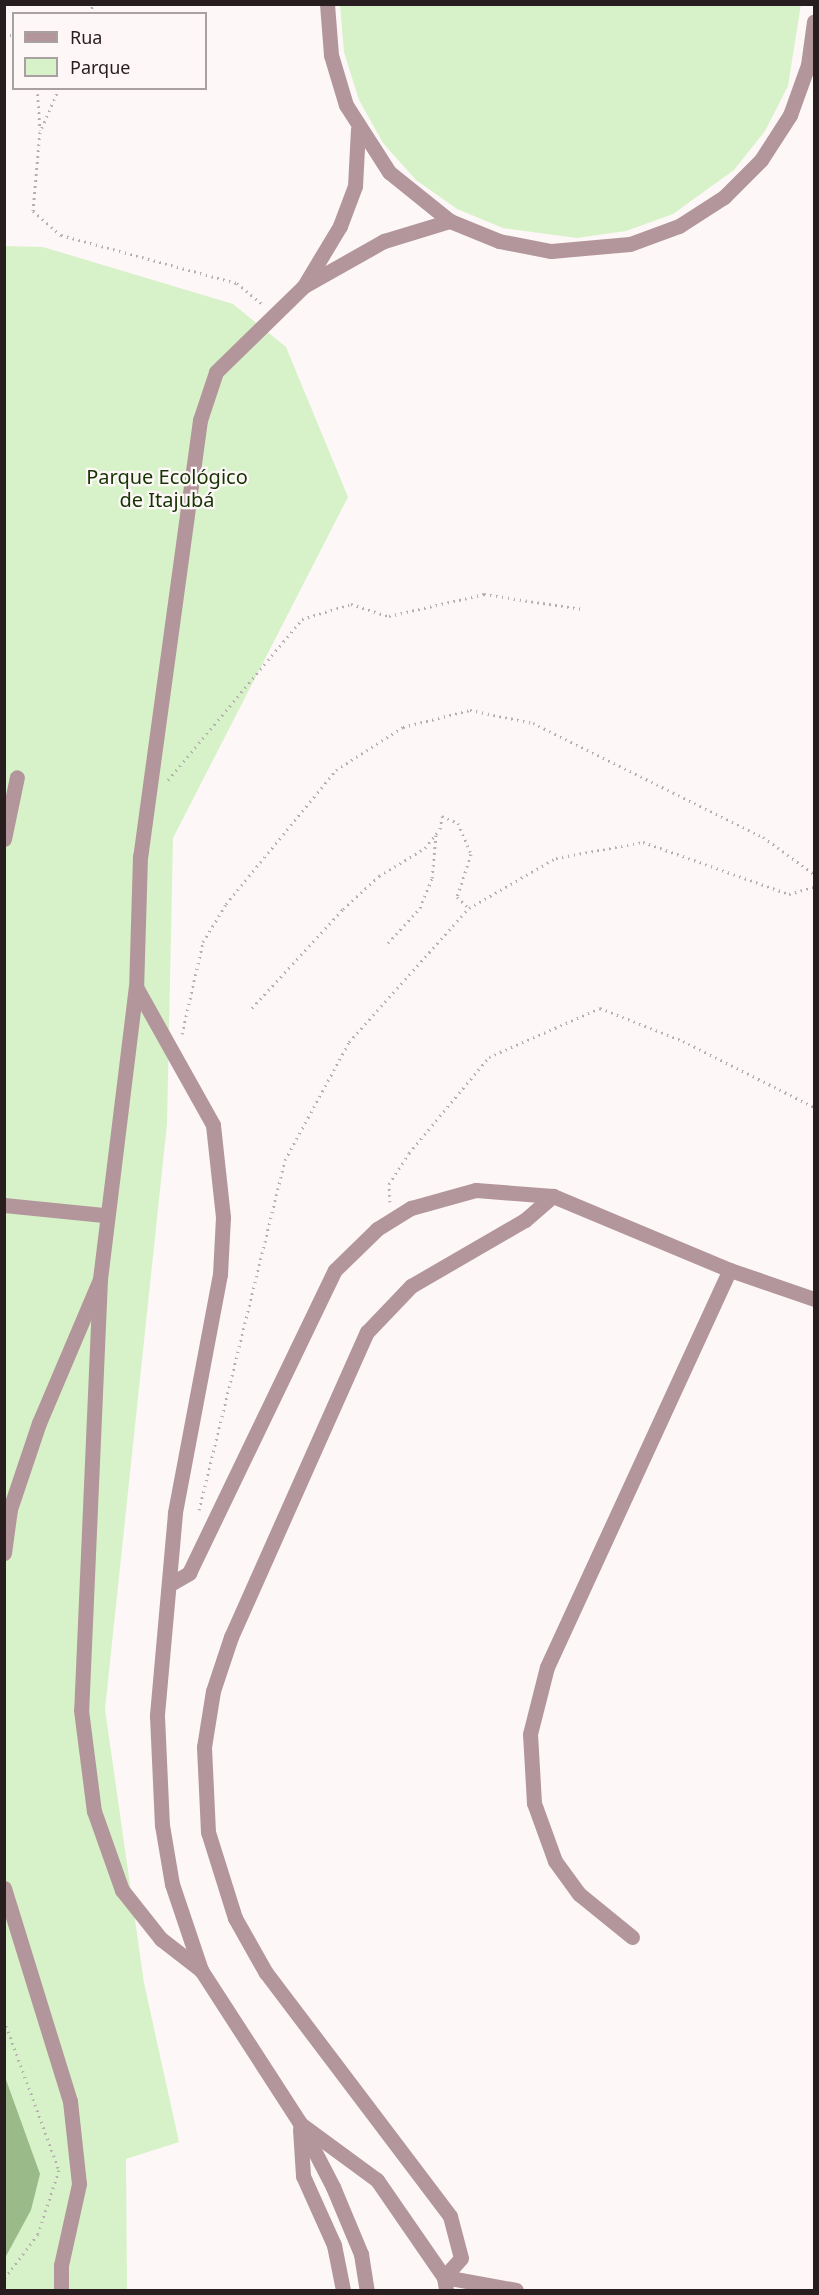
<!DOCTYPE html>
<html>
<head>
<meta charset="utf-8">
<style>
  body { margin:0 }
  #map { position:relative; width:819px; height:2295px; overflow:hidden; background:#fdf7f8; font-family:"Noto Sans",sans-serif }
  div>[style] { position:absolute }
  .green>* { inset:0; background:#d7f2c8 }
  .water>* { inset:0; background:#9abb89 }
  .path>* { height:3px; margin-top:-1.5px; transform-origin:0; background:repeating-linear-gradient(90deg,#b7b0b1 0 1.5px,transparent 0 6px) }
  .minor>* { height:15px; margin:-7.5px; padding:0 7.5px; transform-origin:7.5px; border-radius:7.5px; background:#b3969b }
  span { translate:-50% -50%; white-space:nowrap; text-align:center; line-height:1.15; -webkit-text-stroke:4.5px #fdf7f8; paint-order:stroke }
  .park-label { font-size:20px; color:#163400 }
  .frame { position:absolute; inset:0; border:6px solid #281d1f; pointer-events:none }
  .legend { position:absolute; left:12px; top:12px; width:195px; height:78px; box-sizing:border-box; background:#fdf7f8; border:2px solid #a8a0a1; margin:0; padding:8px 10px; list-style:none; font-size:18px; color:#281d1f }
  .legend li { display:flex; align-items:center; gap:12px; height:30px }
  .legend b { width:30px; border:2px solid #a8a0a1 }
</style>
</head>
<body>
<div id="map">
  <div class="green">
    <div style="clip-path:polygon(801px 4px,788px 86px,765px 131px,734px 170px,673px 214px,626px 231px,577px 238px,503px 228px,457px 209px,416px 180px,383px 143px,359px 100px,344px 52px,340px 5px)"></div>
    <div style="clip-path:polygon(4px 246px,43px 247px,233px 304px,286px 347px,348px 497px,173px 838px,167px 1124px,105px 1709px,144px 1983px,179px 2142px,126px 2159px,127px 2290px,5px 2290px)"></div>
  </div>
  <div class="water">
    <div style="clip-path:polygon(5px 2077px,40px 2174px,31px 2210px,5px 2258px)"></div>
  </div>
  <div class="path">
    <div style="left:90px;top:14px;width:10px;rotate:-73deg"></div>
    <div style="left:4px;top:35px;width:10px"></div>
    <div style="left:37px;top:88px;width:42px;rotate:85.9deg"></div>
    <div style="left:59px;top:88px;width:48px;rotate:113.4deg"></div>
    <div style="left:40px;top:132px;width:79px;rotate:95.1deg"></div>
    <div style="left:33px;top:211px;width:37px;rotate:41deg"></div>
    <div style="left:61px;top:235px;width:182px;rotate:15.3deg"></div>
    <div style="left:237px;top:283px;width:34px;rotate:40deg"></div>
    <div style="left:168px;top:780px;width:209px;rotate:-50.2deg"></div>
    <div style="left:302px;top:619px;width:51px;rotate:-17deg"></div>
    <div style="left:351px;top:604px;width:40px;rotate:18deg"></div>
    <div style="left:389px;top:616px;width:98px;rotate:-13deg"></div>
    <div style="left:484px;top:594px;width:99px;rotate:8.7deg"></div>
    <div style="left:388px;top:943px;width:47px;rotate:-47.6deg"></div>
    <div style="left:420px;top:908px;width:32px;rotate:-68deg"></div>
    <div style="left:432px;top:878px;width:43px;rotate:-84.7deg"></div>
    <div style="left:252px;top:1008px;width:134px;rotate:-47.4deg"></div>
    <div style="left:343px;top:909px;width:49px;rotate:-42.5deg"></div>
    <div style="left:379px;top:876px;width:54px;rotate:-31.3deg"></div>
    <div style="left:425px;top:848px;width:24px;rotate:-52deg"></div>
    <div style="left:440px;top:829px;width:13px;rotate:-81deg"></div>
    <div style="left:442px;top:816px;width:17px;rotate:24deg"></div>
    <div style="left:458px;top:823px;width:34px;rotate:67deg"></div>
    <div style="left:471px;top:854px;width:45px;rotate:108deg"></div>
    <div style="left:457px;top:897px;width:16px;rotate:43deg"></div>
    <div style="left:182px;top:1034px;width:94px;rotate:-77.1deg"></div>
    <div style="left:203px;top:942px;width:44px;rotate:-58.8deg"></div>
    <div style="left:226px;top:904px;width:173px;rotate:-50.6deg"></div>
    <div style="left:336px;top:770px;width:80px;rotate:-32.7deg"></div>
    <div style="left:403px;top:727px;width:69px;rotate:-14.2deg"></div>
    <div style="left:470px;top:710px;width:64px;rotate:11.7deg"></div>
    <div style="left:533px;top:723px;width:257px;rotate:26.4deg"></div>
    <div style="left:763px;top:837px;width:63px;rotate:36deg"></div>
    <div style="left:390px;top:1202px;width:18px;rotate:-93deg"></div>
    <div style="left:389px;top:1184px;width:37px;rotate:-57deg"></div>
    <div style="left:409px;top:1153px;width:125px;rotate:-50.2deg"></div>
    <div style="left:489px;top:1057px;width:121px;rotate:-23.8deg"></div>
    <div style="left:600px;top:1008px;width:89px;rotate:21.7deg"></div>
    <div style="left:683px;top:1041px;width:147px;rotate:26.7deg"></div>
    <div style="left:199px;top:1510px;width:360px;rotate:-76.2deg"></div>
    <div style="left:285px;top:1160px;width:134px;rotate:-61.5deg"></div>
    <div style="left:349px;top:1042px;width:180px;rotate:-48.2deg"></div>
    <div style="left:469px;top:908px;width:100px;rotate:-29.9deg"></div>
    <div style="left:556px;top:858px;width:88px;rotate:-10.4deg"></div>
    <div style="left:643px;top:842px;width:155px;rotate:19.6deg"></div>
    <div style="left:789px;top:894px;width:26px;rotate:-16deg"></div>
    <div style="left:4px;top:2020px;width:160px;rotate:69.9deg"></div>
    <div style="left:59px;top:2170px;width:67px;rotate:108.2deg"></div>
    <div style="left:38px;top:2234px;width:56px;rotate:127.1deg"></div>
  </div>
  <div class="minor">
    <div style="left:327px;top:4px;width:51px;rotate:85.5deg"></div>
    <div style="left:331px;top:55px;width:52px;rotate:73.3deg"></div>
    <div style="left:346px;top:105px;width:80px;rotate:57.3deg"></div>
    <div style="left:389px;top:172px;width:78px;rotate:38.8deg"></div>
    <div style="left:450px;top:221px;width:53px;rotate:22.2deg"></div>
    <div style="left:499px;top:241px;width:53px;rotate:10.9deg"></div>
    <div style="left:551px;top:251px;width:79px;rotate:-5.1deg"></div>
    <div style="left:630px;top:244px;width:52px;rotate:-20.2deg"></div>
    <div style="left:679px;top:226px;width:54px;rotate:-32.8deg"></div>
    <div style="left:724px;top:197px;width:52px;rotate:-45deg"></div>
    <div style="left:761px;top:160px;width:54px;rotate:-57.2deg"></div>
    <div style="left:790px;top:115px;width:53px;rotate:-70.2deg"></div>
    <div style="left:808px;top:65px;width:44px;rotate:-82.2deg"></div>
    <div style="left:358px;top:129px;width:57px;rotate:93deg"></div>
    <div style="left:355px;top:186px;width:43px;rotate:110.6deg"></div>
    <div style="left:340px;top:226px;width:70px;rotate:121deg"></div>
    <div style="left:304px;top:286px;width:123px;rotate:135.7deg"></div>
    <div style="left:216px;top:372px;width:51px;rotate:108.4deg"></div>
    <div style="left:200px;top:420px;width:440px;rotate:97.8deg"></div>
    <div style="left:140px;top:856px;width:131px;rotate:91.7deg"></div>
    <div style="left:136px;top:987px;width:158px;rotate:60.8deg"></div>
    <div style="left:213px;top:1125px;width:93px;rotate:83.8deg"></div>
    <div style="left:223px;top:1217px;width:57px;rotate:93deg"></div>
    <div style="left:220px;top:1274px;width:243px;rotate:100.7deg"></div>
    <div style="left:175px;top:1513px;width:204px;rotate:95.1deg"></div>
    <div style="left:157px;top:1716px;width:109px;rotate:87.4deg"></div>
    <div style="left:162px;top:1825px;width:60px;rotate:80.4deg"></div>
    <div style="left:172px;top:1884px;width:91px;rotate:71.4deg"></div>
    <div style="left:201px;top:1970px;width:182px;rotate:57.1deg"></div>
    <div style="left:300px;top:2123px;width:72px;rotate:62.7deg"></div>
    <div style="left:333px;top:2187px;width:73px;rotate:67.3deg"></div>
    <div style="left:361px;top:2254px;width:36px;rotate:81deg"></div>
    <div style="left:304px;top:286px;width:92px;rotate:-29.4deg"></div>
    <div style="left:384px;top:241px;width:69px;rotate:-16.9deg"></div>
    <div style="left:4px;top:839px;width:63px;rotate:-78.2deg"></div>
    <div style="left:4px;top:1205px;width:100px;rotate:5.7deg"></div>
    <div style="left:100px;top:1279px;width:431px;rotate:92.5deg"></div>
    <div style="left:81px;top:1710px;width:102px;rotate:82.7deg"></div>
    <div style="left:94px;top:1811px;width:84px;rotate:70.5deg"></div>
    <div style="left:122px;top:1890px;width:63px;rotate:51.5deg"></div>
    <div style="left:161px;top:1939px;width:51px;rotate:37.8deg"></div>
    <div style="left:4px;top:1553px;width:44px;rotate:-82.2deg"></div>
    <div style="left:10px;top:1509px;width:91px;rotate:-71.4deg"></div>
    <div style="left:39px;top:1423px;width:156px;rotate:-67deg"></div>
    <div style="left:100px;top:1279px;width:294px;rotate:-83deg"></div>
    <div style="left:172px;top:1583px;width:20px;rotate:-30deg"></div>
    <div style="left:189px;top:1573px;width:336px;rotate:-64.3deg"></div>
    <div style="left:335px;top:1270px;width:59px;rotate:-44.3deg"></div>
    <div style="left:377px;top:1229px;width:40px;rotate:-32deg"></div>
    <div style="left:411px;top:1208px;width:67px;rotate:-15.5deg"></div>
    <div style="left:476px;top:1190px;width:77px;rotate:4.5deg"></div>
    <div style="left:553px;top:1196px;width:192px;rotate:22.7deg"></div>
    <div style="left:730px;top:1270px;width:89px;rotate:19deg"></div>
    <div style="left:4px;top:1888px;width:223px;rotate:72.8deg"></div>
    <div style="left:70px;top:2101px;width:83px;rotate:83.8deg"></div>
    <div style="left:79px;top:2184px;width:83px;rotate:102.5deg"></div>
    <div style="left:61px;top:2265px;width:25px;rotate:90deg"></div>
    <div style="left:632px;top:1937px;width:68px;rotate:-140.9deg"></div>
    <div style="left:579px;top:1894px;width:41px;rotate:-126deg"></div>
    <div style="left:555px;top:1861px;width:62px;rotate:-109.9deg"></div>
    <div style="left:534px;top:1803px;width:69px;rotate:-93.3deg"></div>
    <div style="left:530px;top:1734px;width:69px;rotate:-75.8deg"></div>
    <div style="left:547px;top:1667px;width:437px;rotate:-65.3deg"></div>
    <div style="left:302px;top:2125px;width:93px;rotate:36.3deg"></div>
    <div style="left:377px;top:2180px;width:118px;rotate:55.4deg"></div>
    <div style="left:444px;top:2277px;width:13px;rotate:81deg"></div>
    <div style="left:300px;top:2129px;width:47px;rotate:86.3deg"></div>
    <div style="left:303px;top:2176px;width:76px;rotate:65.8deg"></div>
    <div style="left:334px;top:2245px;width:46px;rotate:78.7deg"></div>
    <div style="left:444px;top:2277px;width:25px;rotate:-48deg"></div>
    <div style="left:461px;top:2258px;width:43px;rotate:-104.7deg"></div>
    <div style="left:450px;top:2216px;width:305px;rotate:-127.1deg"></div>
    <div style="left:266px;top:1973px;width:63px;rotate:-119.4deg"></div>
    <div style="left:235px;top:1918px;width:90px;rotate:-107.4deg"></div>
    <div style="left:208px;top:1832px;width:85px;rotate:-92.7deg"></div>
    <div style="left:204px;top:1747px;width:57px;rotate:-80.9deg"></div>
    <div style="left:213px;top:1691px;width:57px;rotate:-71.6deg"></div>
    <div style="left:231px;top:1637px;width:334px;rotate:-66deg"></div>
    <div style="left:367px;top:1332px;width:64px;rotate:-46.3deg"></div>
    <div style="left:411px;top:1286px;width:132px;rotate:-30.1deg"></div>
    <div style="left:525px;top:1220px;width:37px;rotate:-41deg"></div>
    <div style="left:444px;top:2277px;width:73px;rotate:10.2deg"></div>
  </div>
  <div class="park-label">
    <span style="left:167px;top:488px">Parque Ecológico<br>de Itajubá</span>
  </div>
  <div class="frame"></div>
  <ul class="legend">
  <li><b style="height:8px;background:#b3969b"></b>Rua</li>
  <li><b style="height:16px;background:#d7f2c8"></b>Parque</li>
  </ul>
</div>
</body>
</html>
